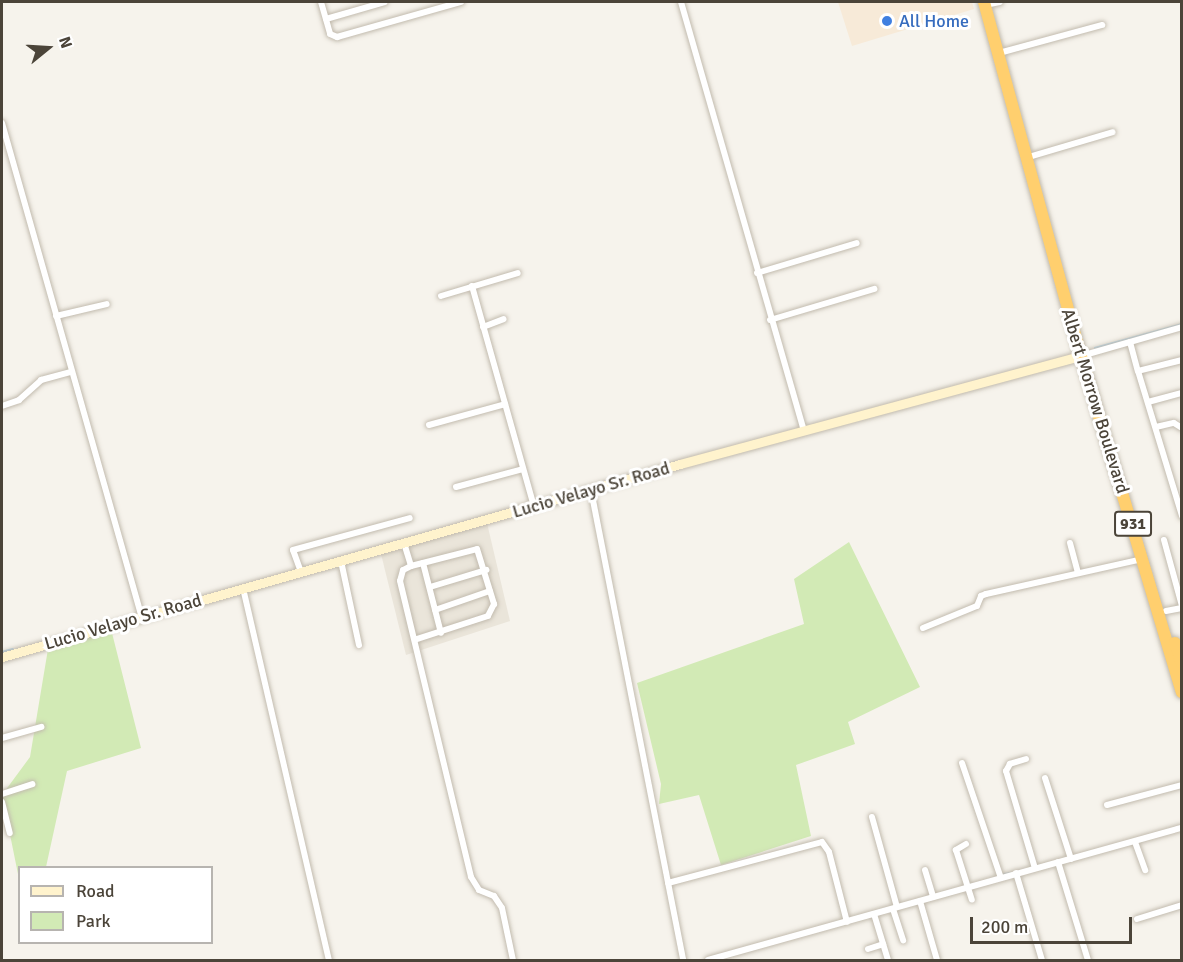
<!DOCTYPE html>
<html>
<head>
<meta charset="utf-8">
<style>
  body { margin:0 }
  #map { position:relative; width:1183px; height:962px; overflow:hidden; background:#f6f3ec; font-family:Signika,sans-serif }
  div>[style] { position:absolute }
  .residential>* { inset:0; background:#eae5da }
  .commercial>* { inset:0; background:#f7ead8 }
  .green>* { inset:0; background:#d2eab5 }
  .stream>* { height:1.5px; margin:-0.75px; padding:0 0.75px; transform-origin:0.75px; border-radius:0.75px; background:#a9d4f2 }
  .roads { filter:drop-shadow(0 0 2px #c2bbae) drop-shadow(0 0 2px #c2bbae) }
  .street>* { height:6px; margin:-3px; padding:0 3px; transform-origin:3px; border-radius:3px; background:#fff }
  .secondary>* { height:9px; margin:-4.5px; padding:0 4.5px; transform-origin:4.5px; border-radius:4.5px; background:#fff3cd }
  .highway>* { height:12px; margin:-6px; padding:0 6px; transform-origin:6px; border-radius:6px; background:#ffcf6e }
  .dots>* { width:16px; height:16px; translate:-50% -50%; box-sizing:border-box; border:3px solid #fff; border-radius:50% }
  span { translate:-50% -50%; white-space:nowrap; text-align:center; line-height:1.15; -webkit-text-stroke:6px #fff; paint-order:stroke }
  .shield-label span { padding:2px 4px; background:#fff; border:2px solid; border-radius:4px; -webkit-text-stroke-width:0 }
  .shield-label { font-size:16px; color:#4b4439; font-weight:700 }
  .shop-label { font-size:18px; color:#366cbe }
  .left { translate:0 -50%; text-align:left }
  .street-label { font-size:18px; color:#4b4439 }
  .frame { position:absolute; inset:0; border:3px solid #4b4439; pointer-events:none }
  .legend { position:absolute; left:18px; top:866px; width:195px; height:78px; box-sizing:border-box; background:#fff; border:2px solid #b7b4b0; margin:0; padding:8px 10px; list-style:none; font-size:18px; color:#4b4439 }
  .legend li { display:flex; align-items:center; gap:12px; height:30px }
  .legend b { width:30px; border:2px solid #b7b4b0 }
  .north { position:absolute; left:18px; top:18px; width:60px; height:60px; -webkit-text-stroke:4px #fff; paint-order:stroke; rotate:72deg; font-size:16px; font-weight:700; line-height:24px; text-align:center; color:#4b4439 }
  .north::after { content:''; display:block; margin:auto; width:21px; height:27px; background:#4b4439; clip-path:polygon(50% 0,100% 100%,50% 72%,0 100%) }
  .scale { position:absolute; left:970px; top:917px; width:162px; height:27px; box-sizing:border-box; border:3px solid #4b4439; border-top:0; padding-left:8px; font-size:18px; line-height:21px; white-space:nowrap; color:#4b4439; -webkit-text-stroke:4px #fff; paint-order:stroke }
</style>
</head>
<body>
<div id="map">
  <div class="residential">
    <div style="clip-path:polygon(487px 523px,510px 621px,406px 655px,381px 554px)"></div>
  </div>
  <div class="commercial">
    <div style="clip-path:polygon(838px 2px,972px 2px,974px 9px,852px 46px)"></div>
  </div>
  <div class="green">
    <div style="clip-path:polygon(849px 542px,920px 687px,848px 722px,855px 744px,796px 765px,811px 836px,721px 865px,699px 795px,659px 804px,661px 784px,637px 683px,804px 624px,794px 579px)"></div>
    <div style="clip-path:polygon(111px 629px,141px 748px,67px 771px,46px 867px,20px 868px,19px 879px,2px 795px,30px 757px,48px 649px)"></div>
  </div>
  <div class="stream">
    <div style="left:1095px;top:348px;width:90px;rotate:-15.4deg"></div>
    <div style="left:2px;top:652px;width:11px;rotate:-15deg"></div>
    <div style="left:1004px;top:874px;width:7px;rotate:-8deg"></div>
  </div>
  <div class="roads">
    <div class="street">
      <div style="left:321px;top:2px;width:33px;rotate:74deg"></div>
      <div style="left:330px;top:34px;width:8px;rotate:23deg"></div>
      <div style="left:337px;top:37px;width:129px;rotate:-15.8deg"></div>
      <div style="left:681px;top:2px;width:446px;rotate:74deg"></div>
      <div style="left:985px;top:5px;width:15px;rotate:-11deg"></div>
      <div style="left:326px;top:19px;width:61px;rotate:-16.1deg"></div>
      <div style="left:999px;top:53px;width:107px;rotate:-15.2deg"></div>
      <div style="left:2px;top:123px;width:514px;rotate:74.21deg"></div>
      <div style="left:1032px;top:156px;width:84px;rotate:-16.5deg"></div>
      <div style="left:757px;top:273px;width:104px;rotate:-16.7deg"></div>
      <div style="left:472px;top:286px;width:229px;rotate:74.3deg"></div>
      <div style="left:441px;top:296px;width:80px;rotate:-16.6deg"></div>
      <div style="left:56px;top:316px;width:52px;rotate:-13.2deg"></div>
      <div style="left:770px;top:320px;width:109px;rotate:-16.6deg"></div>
      <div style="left:483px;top:327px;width:22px;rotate:-21deg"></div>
      <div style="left:1130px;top:342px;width:30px;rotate:75deg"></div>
      <div style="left:1081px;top:356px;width:105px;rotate:-16deg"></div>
      <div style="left:1182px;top:360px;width:45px;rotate:166deg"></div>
      <div style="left:1138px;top:371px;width:152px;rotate:73.1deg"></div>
      <div style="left:1148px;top:402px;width:35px;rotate:-15deg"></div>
      <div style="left:2px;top:406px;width:18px;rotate:-19deg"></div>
      <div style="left:19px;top:400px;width:30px;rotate:-42deg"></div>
      <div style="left:41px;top:380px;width:31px;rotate:-15deg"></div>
      <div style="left:429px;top:425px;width:79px;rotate:-15.4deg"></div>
      <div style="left:1156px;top:427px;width:18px;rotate:-13deg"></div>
      <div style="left:1174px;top:423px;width:9px;rotate:32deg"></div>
      <div style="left:456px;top:487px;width:69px;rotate:-15deg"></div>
      <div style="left:591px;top:490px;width:479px;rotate:78.9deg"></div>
      <div style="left:1164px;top:540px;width:68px;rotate:74.7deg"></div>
      <div style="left:404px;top:543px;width:24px;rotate:73deg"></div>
      <div style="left:411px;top:566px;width:9px;rotate:153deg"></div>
      <div style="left:403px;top:570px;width:11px;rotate:105deg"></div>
      <div style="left:400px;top:581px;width:304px;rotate:76.5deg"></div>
      <div style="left:471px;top:877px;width:15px;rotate:58deg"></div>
      <div style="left:479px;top:890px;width:16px;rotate:22deg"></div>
      <div style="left:494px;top:896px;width:14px;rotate:56deg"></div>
      <div style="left:502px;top:908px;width:53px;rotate:78.1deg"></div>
      <div style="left:1070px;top:543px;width:31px;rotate:75deg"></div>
      <div style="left:341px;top:561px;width:86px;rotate:77.9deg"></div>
      <div style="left:423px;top:563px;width:72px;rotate:75.6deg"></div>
      <div style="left:411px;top:566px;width:68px;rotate:-14.4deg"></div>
      <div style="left:477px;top:549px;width:58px;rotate:72.8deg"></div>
      <div style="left:494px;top:604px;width:13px;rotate:117deg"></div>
      <div style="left:488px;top:616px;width:75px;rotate:162.1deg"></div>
      <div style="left:301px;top:572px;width:23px;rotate:-110deg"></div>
      <div style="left:293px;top:550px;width:121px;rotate:-15.3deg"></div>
      <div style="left:430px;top:587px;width:59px;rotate:-16.9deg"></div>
      <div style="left:243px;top:588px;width:382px;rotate:77deg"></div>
      <div style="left:435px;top:610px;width:58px;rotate:-19.1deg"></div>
      <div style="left:1166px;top:611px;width:16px;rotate:-11deg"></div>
      <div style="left:923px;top:628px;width:58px;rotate:-22.2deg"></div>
      <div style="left:977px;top:606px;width:11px;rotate:-68deg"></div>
      <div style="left:981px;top:596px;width:5px;rotate:-22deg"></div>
      <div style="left:986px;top:594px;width:161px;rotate:-12.6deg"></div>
      <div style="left:2px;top:738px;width:41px;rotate:-15.8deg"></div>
      <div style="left:1026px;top:759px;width:17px;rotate:163deg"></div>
      <div style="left:1010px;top:764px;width:8px;rotate:120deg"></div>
      <div style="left:1006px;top:771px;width:101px;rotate:73.4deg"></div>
      <div style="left:962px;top:763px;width:121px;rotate:71.3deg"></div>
      <div style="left:1045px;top:778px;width:85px;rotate:72.2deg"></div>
      <div style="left:2px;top:794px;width:32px;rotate:-18deg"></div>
      <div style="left:2px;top:802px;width:32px;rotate:76deg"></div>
      <div style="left:1107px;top:805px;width:78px;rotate:-14.9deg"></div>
      <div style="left:872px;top:817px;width:93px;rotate:74.5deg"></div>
      <div style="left:1135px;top:842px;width:30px;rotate:70deg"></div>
      <div style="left:966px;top:844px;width:12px;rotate:149deg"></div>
      <div style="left:956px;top:850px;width:52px;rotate:72.3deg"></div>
      <div style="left:1058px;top:862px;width:102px;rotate:73deg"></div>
      <div style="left:925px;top:870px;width:28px;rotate:73deg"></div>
      <div style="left:1016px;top:873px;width:91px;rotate:73.4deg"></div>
      <div style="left:668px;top:883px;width:159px;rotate:-14.9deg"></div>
      <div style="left:822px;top:842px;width:12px;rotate:55deg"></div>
      <div style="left:829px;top:852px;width:72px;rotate:75.6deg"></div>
      <div style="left:920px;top:901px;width:61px;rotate:73.9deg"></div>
      <div style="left:893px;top:909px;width:33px;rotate:72deg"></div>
      <div style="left:874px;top:914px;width:48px;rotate:73.1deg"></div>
      <div style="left:1137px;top:919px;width:47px;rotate:-17.3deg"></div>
      <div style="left:868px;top:949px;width:16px;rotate:-18deg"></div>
      <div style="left:708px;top:960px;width:492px;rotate:-15.6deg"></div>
    </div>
    <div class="secondary">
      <div style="left:2px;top:657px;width:705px;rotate:-15.89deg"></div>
      <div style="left:680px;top:464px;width:415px;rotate:-15.1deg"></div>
    </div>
    <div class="highway">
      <div style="left:984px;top:2px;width:367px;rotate:74.7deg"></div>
      <div style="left:1081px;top:356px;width:351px;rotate:73.3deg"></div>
      <div style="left:1175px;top:643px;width:21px;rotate:71deg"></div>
    </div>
  </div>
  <div class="dots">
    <div style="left:887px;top:21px;background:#3f7fe0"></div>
  </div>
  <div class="shield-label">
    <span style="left:1133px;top:524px">931</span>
  </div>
  <div class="shop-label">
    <span class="left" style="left:899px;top:21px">All Home</span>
  </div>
  <div class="street-label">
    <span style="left:1095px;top:401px;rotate:73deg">Albert Morrow Boulevard</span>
    <span style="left:591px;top:490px;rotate:-16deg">Lucio Velayo Sr. Road</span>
    <span style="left:123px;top:622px;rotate:-16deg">Lucio Velayo Sr. Road</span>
  </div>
  <div class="frame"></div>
  <ul class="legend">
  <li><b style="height:8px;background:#fff3cd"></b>Road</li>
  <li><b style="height:16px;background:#d2eab5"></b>Park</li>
  </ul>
  <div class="north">N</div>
  <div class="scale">200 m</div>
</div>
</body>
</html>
